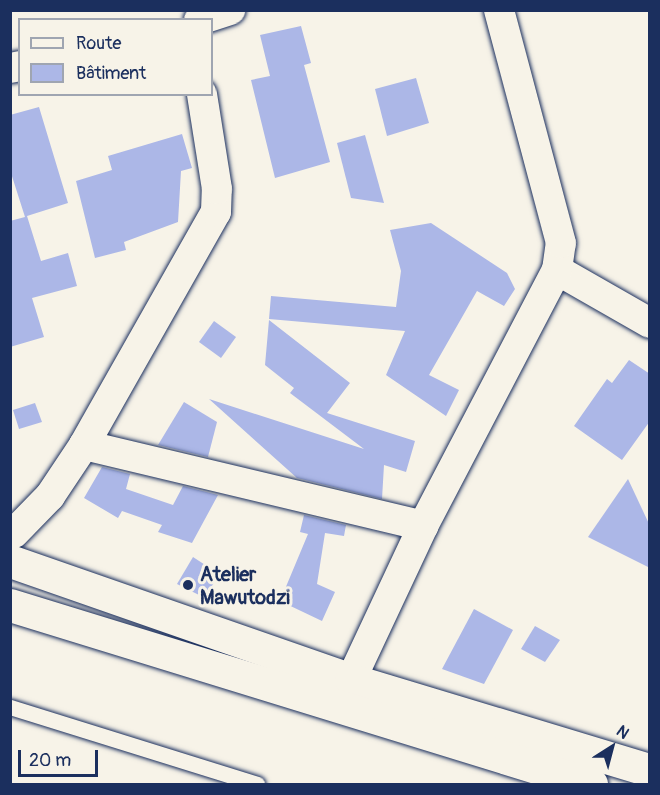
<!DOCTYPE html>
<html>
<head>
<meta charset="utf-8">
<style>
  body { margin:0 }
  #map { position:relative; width:660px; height:795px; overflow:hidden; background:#f7f3e8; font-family:Pangolin,sans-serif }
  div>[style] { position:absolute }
  .building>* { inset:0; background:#acb7e7 }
  .roads { filter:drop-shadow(0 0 2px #1b2f5e) drop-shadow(0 0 2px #1b2f5e) }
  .service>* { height:15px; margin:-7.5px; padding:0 7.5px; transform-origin:7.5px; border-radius:7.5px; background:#f7f3e8 }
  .minor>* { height:30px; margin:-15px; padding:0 15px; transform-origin:15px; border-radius:15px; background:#f7f3e8 }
  .secondary>* { height:33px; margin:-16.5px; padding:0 16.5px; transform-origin:16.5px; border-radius:16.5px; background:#f7f3e8 }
  .dots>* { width:16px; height:16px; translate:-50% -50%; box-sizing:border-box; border:3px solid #f7f3e8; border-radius:50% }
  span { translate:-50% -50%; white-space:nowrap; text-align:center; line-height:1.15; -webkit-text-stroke:6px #f7f3e8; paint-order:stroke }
  .poi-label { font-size:20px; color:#1b2f5e; font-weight:700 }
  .left { translate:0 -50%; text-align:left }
  .frame { position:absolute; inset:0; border:12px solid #1b2f5e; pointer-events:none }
  .legend { position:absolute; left:18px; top:18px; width:195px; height:78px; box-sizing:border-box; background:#f7f3e8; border:2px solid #9fa5b1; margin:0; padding:8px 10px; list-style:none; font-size:18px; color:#1b2f5e }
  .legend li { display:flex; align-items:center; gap:12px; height:30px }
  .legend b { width:30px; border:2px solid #9fa5b1 }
  .north { position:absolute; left:582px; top:717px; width:60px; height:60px; -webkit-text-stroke:4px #f7f3e8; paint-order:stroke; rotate:36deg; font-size:16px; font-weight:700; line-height:24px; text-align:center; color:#1b2f5e }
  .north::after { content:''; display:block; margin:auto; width:21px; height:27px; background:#1b2f5e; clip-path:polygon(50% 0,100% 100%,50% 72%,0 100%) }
  .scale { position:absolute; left:18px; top:750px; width:80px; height:27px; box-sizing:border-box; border:3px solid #1b2f5e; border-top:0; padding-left:8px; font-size:18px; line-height:21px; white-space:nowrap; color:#1b2f5e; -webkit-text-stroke:4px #f7f3e8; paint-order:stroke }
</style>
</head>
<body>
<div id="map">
  <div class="building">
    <div style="clip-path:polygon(301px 26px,311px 63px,304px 65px,330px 162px,275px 178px,251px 80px,270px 76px,260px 35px)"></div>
    <div style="clip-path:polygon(416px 78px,429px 123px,387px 136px,375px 89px)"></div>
    <div style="clip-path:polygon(39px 107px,68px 203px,27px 216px,41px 261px,68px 253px,77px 286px,32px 298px,44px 337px,10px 347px,10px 221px,25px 217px,10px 170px,10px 115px)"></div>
    <div style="clip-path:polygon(182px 134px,192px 168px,181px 171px,178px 222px,124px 242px,126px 250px,95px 258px,76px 181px,112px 170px,108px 156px)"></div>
    <div style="clip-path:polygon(365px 135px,384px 203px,351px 198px,337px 143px)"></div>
    <div style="clip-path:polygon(431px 223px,507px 273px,515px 289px,504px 306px,477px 291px,429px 375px,459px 390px,446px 416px,386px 375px,405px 331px,269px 319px,271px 296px,396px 307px,401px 271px,390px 230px)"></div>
    <div style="clip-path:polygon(269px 320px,350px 383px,327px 413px,415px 441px,406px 472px,384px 465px,382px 499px,297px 478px,209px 399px,364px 449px,290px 393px,294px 388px,265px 365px)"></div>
    <div style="clip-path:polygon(214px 321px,236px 337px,221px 358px,199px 342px)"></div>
    <div style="clip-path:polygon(629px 360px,650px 374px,650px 421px,622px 460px,574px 426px,607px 379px,612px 383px)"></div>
    <div style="clip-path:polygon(184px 402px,217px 422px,208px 457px,158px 445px)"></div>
    <div style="clip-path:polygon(35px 403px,42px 422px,19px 429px,13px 410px)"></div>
    <div style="clip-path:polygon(102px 467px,130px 474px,126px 489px,173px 505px,183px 486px,218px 495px,192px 543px,158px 532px,162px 525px,122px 511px,118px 518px,84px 498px)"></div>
    <div style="clip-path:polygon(628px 479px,650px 526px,650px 568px,588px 537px)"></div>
    <div style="clip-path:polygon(304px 515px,346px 525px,344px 536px,325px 533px,317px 584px,335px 592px,322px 621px,280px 601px,308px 534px,300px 532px)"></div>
    <div style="clip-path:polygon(193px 557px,219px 574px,205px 598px,177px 584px)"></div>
    <div style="clip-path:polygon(474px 609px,513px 630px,484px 684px,442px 669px)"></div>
    <div style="clip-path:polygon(535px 626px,560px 640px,545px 662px,521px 649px)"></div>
  </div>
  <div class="roads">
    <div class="service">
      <div style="left:10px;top:707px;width:259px;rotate:17.3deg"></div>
    </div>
    <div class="minor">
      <div style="left:199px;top:20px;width:33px;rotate:-18deg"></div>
      <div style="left:10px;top:68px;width:10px;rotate:-11deg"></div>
      <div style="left:557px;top:270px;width:107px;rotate:29.7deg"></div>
      <div style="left:84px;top:445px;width:349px;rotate:13.4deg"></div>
      <div style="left:14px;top:533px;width:52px;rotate:-45.8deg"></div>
      <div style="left:50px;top:496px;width:61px;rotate:-56.3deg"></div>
      <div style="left:84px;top:445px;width:268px;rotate:-60.5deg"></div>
      <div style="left:216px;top:212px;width:23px;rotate:-88deg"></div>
      <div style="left:217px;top:189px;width:96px;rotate:-99deg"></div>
      <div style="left:351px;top:680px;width:170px;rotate:-64.9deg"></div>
      <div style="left:423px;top:526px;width:289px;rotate:-62.4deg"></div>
      <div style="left:557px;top:270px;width:27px;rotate:-82deg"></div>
      <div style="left:561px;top:243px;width:241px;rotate:-104.9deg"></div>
    </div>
    <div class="secondary">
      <div style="left:10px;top:561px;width:361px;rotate:19.2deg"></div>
      <div style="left:351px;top:680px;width:312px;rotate:16.8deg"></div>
      <div style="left:10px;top:605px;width:608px;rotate:17.12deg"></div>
    </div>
  </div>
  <div class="dots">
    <div style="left:188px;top:585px;background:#1b2f5e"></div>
  </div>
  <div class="poi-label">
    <span class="left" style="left:200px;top:586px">Atelier<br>Mawutodzi</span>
  </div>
  <div class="frame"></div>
  <ul class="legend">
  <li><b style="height:8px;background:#f7f3e8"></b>Route</li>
  <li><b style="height:16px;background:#acb7e7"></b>Bâtiment</li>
  </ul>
  <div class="north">N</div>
  <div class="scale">20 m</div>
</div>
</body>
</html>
